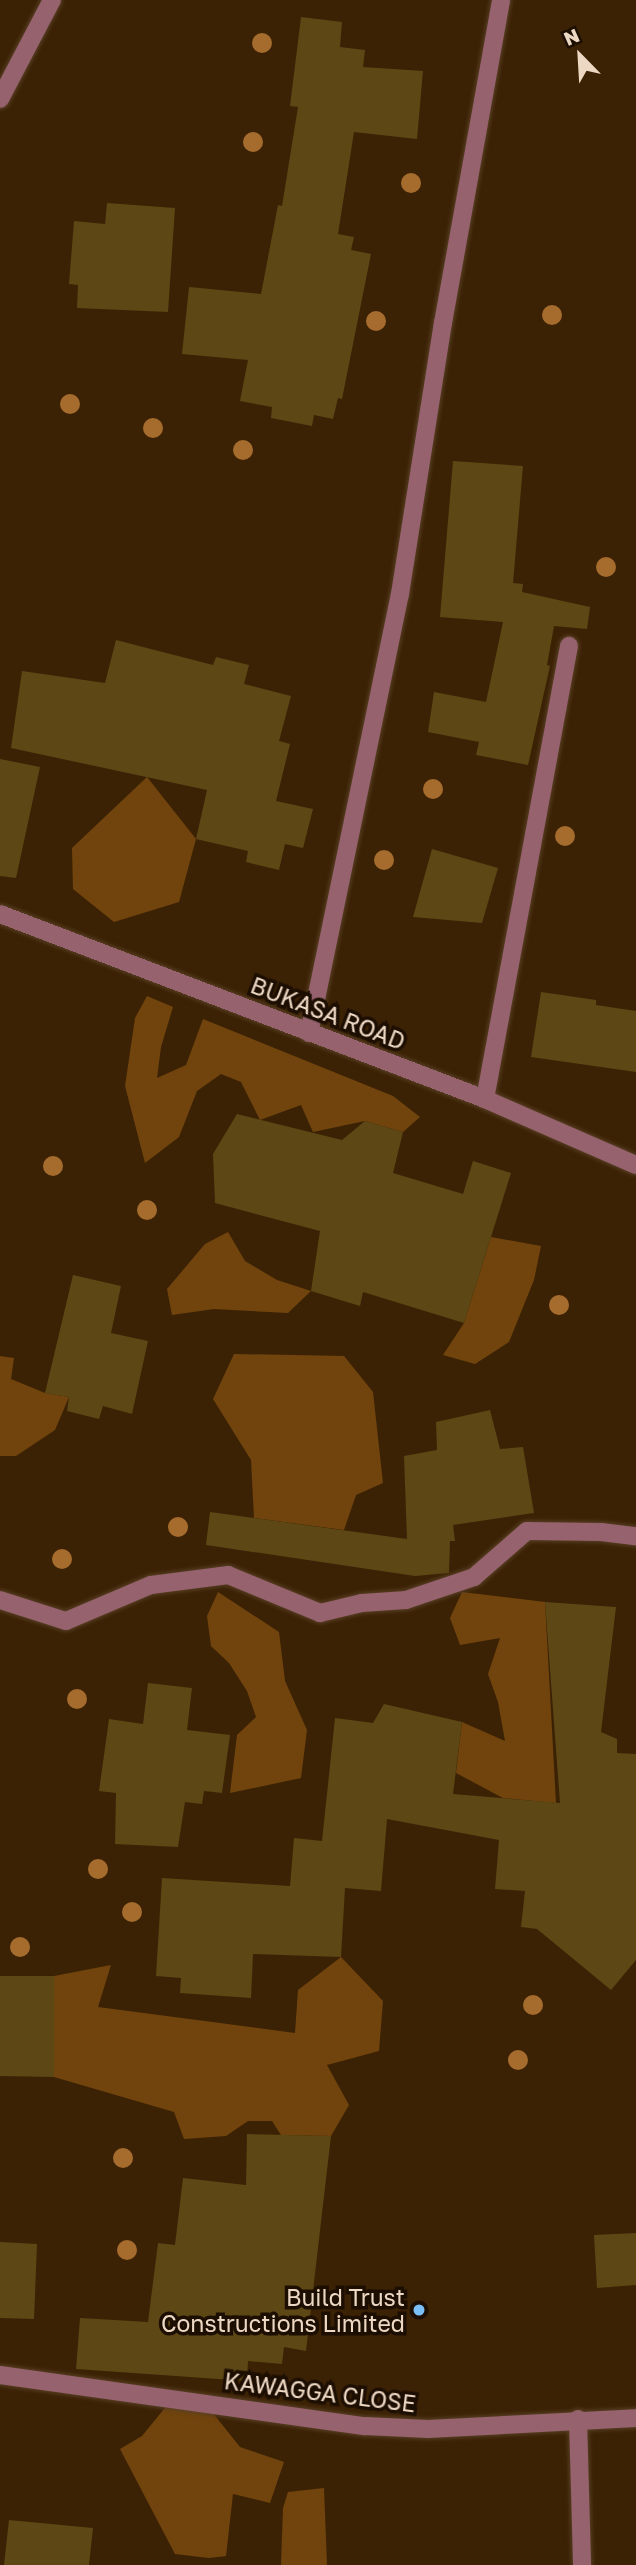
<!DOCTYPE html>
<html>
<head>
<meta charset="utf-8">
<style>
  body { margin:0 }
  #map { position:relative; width:636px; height:2565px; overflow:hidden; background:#3c2205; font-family:"Golos Text",sans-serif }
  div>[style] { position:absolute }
  .green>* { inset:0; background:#71440d }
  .building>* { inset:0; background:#5c4715 }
  .roads { filter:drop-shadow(0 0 2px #583f24) drop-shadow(0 0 2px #583f24) }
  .minor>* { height:18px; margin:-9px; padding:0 9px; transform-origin:9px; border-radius:9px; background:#95626e }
  .trees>* { width:20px; height:20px; margin:-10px; border-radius:50%; background:#a66c2d }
  .dots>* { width:19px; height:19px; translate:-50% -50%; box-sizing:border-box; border:4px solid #1d0e02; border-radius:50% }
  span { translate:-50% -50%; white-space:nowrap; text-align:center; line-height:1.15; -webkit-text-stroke:7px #1d0e02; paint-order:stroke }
  .street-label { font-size:23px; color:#edd8c4 }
  .poi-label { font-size:23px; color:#edd8c4 }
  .right { translate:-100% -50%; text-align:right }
  .north { position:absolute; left:545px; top:21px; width:70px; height:70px; -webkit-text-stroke:5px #1d0e02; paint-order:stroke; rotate:336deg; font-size:19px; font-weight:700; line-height:28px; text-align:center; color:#edd8c4 }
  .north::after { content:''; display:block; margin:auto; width:24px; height:32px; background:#edd8c4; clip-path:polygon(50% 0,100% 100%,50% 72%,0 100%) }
</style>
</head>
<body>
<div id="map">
  <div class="green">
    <div style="clip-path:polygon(147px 777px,196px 839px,179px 902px,114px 922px,73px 889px,72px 848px)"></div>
    <div style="clip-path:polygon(147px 996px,173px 1007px,161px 1047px,157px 1078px,186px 1065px,203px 1019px,393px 1096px,420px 1117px,403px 1132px,365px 1121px,313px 1132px,301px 1105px,260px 1120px,241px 1082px,221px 1074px,197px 1091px,179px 1137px,145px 1163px,125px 1086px,135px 1018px)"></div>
    <div style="clip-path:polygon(228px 1232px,245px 1261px,277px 1280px,311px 1291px,288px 1313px,214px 1309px,172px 1315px,167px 1289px,205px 1244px)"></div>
    <div style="clip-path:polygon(491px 1237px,541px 1246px,534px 1280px,509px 1342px,475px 1364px,443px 1355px,464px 1323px)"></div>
    <div style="clip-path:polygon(234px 1354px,344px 1356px,373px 1392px,383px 1483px,356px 1495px,344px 1530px,254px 1518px,251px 1460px,213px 1399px)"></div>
    <div style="clip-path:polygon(0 1356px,14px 1358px,11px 1379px,45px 1393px,69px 1397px,55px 1430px,16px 1456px,0 1456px)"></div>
    <div style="clip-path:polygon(218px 1592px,279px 1632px,285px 1681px,307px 1730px,301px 1778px,230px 1793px,237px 1735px,256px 1717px,247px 1691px,229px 1663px,211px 1646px,207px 1616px)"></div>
    <div style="clip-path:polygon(462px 1592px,545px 1602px,556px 1803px,503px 1798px,456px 1773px,462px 1722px,505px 1741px,498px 1702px,488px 1674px,500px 1638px,460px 1645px,450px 1618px)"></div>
    <div style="clip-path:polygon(341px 1957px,383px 2001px,379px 2051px,327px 2065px,349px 2105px,331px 2136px,281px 2135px,272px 2121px,248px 2121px,226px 2136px,184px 2139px,174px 2112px,54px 2077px,54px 1976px,111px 1965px,98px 2007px,295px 2033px,298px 1990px)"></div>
    <div style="clip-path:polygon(173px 2398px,204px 2402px,240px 2447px,284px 2462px,270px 2503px,233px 2494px,226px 2556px,209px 2558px,175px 2554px,120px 2449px,142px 2436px)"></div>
    <div style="clip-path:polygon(324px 2488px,327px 2565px,281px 2565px,283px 2508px,288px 2492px)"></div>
  </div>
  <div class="building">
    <div style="clip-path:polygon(301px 17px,342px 22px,340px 47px,365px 50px,363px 67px,423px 71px,417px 139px,354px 132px,338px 234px,354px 237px,351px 250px,371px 254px,342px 399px,338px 398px,333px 419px,314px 415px,312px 426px,271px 418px,272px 407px,240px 401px,248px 360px,182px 354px,189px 287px,261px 294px,278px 205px,282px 206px,298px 107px,290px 106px)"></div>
    <div style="clip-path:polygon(107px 203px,175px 208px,168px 312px,77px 308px,78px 285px,69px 284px,74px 221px,105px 224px)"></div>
    <div style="clip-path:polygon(453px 461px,523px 466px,513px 583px,523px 584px,522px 592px,590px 607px,587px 629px,554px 626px,547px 665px,550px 666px,528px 765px,476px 755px,479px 742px,428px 732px,434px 692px,486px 702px,503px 622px,440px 617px)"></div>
    <div style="clip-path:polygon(116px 640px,213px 665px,216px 657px,249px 665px,244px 684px,291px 696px,279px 741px,290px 744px,276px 801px,313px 809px,303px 848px,285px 844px,279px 870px,246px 862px,248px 851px,196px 839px,207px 790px,11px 748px,22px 671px,105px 683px)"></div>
    <div style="clip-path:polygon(0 759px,40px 767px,16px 878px,0 876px)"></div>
    <div style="clip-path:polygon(432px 849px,498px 868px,482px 923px,413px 917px)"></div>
    <div style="clip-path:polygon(541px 992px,596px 1000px,596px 1005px,636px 1011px,636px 1072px,531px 1057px)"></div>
    <div style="clip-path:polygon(237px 1114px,342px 1140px,365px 1121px,403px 1132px,393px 1173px,463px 1194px,473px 1161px,511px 1173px,464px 1323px,363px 1292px,360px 1306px,311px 1291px,320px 1231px,215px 1203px,213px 1154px)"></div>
    <div style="clip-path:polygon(73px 1275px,121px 1286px,111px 1333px,148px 1341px,132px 1414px,103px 1406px,99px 1419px,67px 1411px,69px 1397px,45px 1393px)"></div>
    <div style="clip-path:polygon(490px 1410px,500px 1449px,523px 1447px,534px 1513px,453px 1525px,455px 1541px,450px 1541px,449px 1573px,415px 1576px,206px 1545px,210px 1512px,407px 1539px,404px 1456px,437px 1450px,436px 1422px)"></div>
    <div style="clip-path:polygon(545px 1602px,616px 1607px,601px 1732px,617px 1739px,617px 1753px,636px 1754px,636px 1960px,611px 1990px,537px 1929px,521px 1927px,525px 1891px,495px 1889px,499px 1840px,387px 1819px,381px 1891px,345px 1888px,341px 1957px,253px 1954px,251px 1998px,180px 1993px,181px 1978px,156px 1976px,162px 1878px,290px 1886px,294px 1838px,322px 1841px,335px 1718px,373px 1723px,384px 1704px,462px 1722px,453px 1794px,560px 1803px)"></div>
    <div style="clip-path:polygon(148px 1683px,192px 1688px,187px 1730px,230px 1735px,222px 1793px,204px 1791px,202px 1804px,185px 1802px,178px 1847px,115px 1844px,116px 1793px,99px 1791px,109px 1719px,143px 1724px)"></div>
    <div style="clip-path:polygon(0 1976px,54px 1976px,54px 2077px,0 2076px)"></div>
    <div style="clip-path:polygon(247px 2134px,331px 2136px,306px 2351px,284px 2347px,282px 2364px,248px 2361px,247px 2381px,76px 2369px,80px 2318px,148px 2322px,158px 2243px,175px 2245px,183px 2178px,246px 2185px)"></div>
    <div style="clip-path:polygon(636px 2233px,636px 2285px,597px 2288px,594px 2235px)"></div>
    <div style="clip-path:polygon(0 2242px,37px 2244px,34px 2319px,0 2318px)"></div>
    <div style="clip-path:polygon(9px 2520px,93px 2528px,89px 2565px,4px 2565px)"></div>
  </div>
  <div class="roads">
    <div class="minor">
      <div style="left:0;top:99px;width:112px;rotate:-62.3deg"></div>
      <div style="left:0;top:914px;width:519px;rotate:20.88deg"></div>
      <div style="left:485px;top:1099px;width:165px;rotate:23.6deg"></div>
      <div style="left:309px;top:1033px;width:448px;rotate:-78.3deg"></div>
      <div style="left:400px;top:594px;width:274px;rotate:-81deg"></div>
      <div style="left:443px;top:323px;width:328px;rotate:-79.8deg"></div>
      <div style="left:485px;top:1099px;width:461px;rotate:-79.5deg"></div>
      <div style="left:0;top:1600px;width:69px;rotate:17.7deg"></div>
      <div style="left:66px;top:1621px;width:92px;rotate:-23deg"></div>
      <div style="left:151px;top:1585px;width:78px;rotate:-7.4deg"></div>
      <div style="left:228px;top:1575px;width:100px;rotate:22.4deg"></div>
      <div style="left:320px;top:1613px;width:43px;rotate:-13.4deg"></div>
      <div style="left:362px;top:1603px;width:44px;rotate:-3.9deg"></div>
      <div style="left:406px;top:1600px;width:72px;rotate:-18.7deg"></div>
      <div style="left:474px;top:1577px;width:70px;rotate:-41deg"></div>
      <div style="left:527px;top:1531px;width:74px;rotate:0.8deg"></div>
      <div style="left:601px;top:1532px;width:35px;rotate:7deg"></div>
      <div style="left:0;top:2375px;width:369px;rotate:8deg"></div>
      <div style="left:365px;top:2426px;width:63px;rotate:2.7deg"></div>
      <div style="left:428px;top:2429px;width:208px;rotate:-3deg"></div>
      <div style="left:578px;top:2419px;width:146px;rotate:88.4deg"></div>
    </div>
  </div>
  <div class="trees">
    <div style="left:262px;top:43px"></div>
    <div style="left:253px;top:142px"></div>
    <div style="left:411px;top:183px"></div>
    <div style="left:552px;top:315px"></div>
    <div style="left:376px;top:321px"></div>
    <div style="left:70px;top:404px"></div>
    <div style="left:153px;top:428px"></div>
    <div style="left:243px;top:450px"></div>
    <div style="left:606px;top:567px"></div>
    <div style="left:433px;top:789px"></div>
    <div style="left:565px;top:836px"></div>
    <div style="left:384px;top:860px"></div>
    <div style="left:53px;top:1166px"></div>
    <div style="left:147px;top:1210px"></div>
    <div style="left:559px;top:1305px"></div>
    <div style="left:178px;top:1527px"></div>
    <div style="left:62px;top:1559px"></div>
    <div style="left:77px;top:1699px"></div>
    <div style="left:98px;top:1869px"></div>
    <div style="left:132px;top:1912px"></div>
    <div style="left:20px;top:1947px"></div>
    <div style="left:533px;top:2005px"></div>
    <div style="left:518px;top:2060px"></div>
    <div style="left:123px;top:2158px"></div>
    <div style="left:127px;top:2250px"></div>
  </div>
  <div class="dots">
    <div style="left:419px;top:2310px;background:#7abff8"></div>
  </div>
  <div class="street-label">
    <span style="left:328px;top:1013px;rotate:21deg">BUKASA ROAD</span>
    <span style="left:320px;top:2392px;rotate:7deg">KAWAGGA CLOSE</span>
  </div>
  <div class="poi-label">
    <span class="right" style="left:405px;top:2310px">Build Trust<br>Constructions Limited</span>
  </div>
  <div class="north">N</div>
</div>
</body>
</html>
